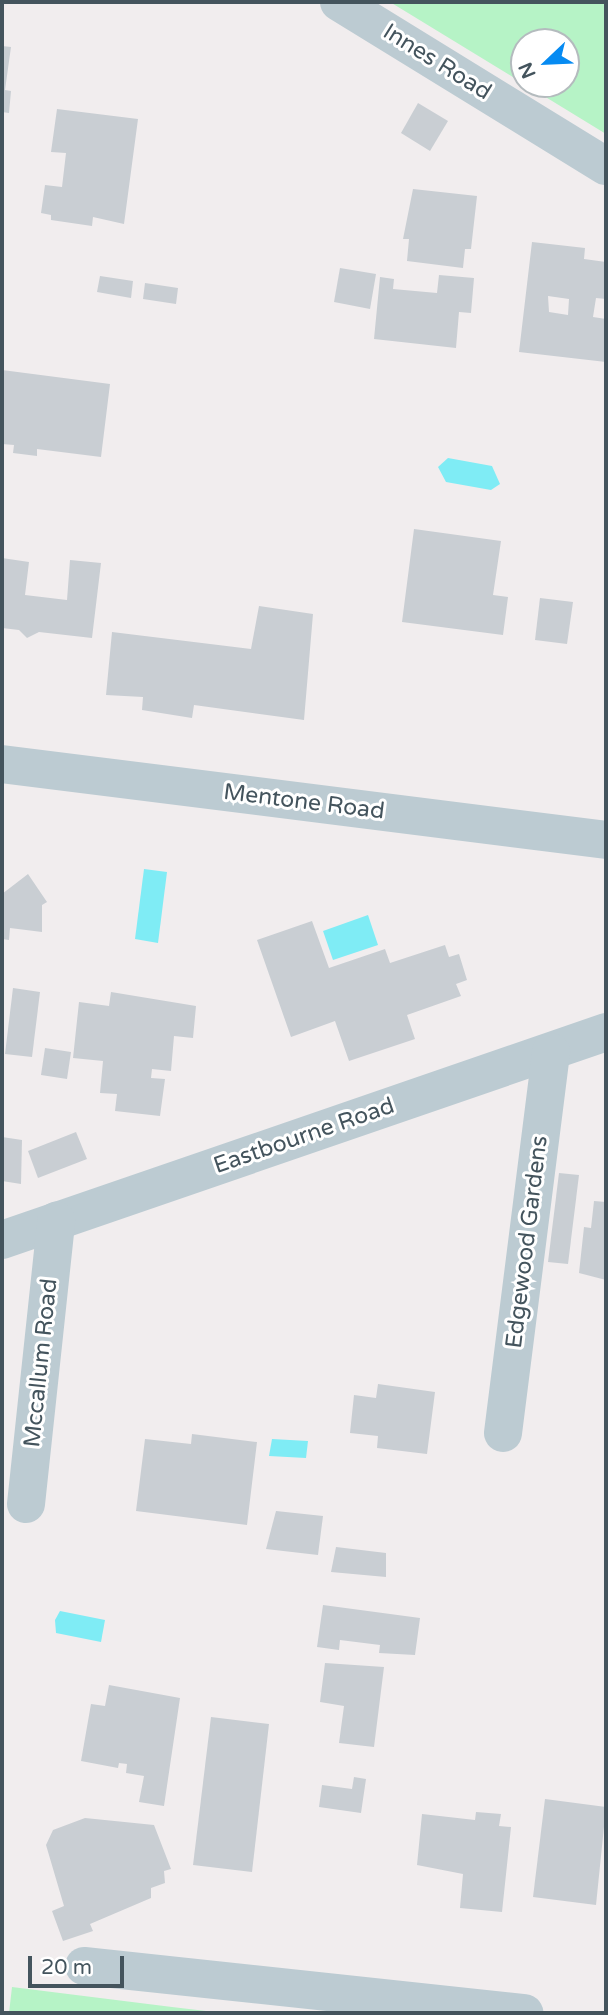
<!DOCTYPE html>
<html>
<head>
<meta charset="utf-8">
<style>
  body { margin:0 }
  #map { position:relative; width:608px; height:2015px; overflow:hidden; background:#f1edee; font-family:"Varela Round",sans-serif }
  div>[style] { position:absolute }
  .green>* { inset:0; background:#b6f3c6 }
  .water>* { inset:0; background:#7fecf5 }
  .building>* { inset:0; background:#c9ced3 }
  .minor>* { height:38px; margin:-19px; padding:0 19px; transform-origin:19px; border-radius:19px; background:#bccbd2 }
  span { translate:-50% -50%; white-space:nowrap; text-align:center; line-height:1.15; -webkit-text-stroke:6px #fff; paint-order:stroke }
  .street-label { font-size:23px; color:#44545d }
  .frame { position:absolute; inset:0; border:4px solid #44545d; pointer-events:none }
  .north { position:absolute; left:510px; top:28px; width:70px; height:70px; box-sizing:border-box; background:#fff; border:2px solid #b4bbbe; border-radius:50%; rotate:247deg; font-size:19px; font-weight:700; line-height:28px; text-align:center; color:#44545d }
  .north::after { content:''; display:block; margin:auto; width:24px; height:32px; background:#068bf2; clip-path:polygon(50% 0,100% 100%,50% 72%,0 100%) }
  .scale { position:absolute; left:28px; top:1956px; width:96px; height:32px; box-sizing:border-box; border:4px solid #44545d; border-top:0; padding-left:9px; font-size:21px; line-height:24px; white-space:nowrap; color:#44545d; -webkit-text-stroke:5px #fff; paint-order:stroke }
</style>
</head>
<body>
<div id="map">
  <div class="green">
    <div style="clip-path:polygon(evenodd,390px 2px,606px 2px,606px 134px,390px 2px,524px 42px,566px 42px,566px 84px,524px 84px,524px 42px)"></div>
    <div style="clip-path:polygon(12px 1987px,172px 2007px,223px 2013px,9px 2013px)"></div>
  </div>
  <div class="water">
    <div style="clip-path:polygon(448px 458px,492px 466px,500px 484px,491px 490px,446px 482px,438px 467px)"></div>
    <div style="clip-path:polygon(144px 869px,167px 872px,158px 943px,135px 939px)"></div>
    <div style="clip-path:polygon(368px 915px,378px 945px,333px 960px,323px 931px)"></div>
    <div style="clip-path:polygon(272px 1439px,308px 1441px,306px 1458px,269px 1456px)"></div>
    <div style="clip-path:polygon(60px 1611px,105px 1620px,101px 1642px,56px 1633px,55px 1620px)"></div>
  </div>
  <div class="building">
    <div style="clip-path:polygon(2px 46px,11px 47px,5px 90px,11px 91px,9px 113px,2px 112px)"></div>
    <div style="clip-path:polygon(418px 103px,448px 121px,430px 151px,401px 133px)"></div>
    <div style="clip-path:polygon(57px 109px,138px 119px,124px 224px,93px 217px,92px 226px,51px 220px,51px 215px,41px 213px,45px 185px,62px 187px,66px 153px,51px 152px)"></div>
    <div style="clip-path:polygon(413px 189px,477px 196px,471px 249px,465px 249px,463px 268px,407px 261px,409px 239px,403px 239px)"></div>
    <div style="clip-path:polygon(evenodd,532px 242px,585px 248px,584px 259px,606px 262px,606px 299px,596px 298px,593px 317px,606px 319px,606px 362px,519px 352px,532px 242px,548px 296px,569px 299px,568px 315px,549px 312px,548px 296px)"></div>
    <div style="clip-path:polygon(340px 268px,376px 274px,370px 309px,334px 302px)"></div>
    <div style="clip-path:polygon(439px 275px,474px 278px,471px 313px,459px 312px,456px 348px,374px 339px,380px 277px,394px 279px,393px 289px,437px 293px)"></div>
    <div style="clip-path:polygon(100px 276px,133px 281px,131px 298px,97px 292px)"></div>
    <div style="clip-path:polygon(145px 283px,178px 288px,176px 304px,143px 299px)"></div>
    <div style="clip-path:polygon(2px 370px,110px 384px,101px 457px,37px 449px,37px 456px,13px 453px,14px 445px,2px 444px)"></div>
    <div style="clip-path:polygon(414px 529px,501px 541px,493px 595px,508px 597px,503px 635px,402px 622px)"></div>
    <div style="clip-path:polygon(2px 558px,29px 562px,25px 595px,67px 600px,70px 560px,101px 563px,92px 638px,39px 632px,27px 638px,19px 630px,2px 628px)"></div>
    <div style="clip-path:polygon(540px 598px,573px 602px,567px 644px,535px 640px)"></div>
    <div style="clip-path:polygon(259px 606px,313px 614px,304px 720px,194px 705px,192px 718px,142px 710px,143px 697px,106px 695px,112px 632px,251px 649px)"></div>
    <div style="clip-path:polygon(28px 874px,47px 902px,42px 905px,42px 932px,10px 928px,9px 940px,2px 939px,2px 894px)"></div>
    <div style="clip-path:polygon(312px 921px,329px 968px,385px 949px,390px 963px,445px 945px,449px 957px,459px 954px,467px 980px,456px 984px,461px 996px,407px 1015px,415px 1039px,349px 1061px,335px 1021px,291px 1037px,257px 940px)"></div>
    <div style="clip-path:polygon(13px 988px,40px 992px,32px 1057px,5px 1054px)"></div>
    <div style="clip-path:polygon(111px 992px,196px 1006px,193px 1038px,174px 1036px,171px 1071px,152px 1069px,151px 1078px,165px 1079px,160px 1116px,115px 1111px,117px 1094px,100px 1093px,103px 1061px,73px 1058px,79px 1002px,109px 1006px)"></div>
    <div style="clip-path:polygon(45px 1048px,71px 1052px,67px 1079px,41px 1075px)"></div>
    <div style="clip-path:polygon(76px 1132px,87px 1159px,38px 1178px,28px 1151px)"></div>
    <div style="clip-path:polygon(2px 1137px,22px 1140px,21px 1184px,2px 1181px)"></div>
    <div style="clip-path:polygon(559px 1173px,579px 1175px,568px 1264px,548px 1262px)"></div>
    <div style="clip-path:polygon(594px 1201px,606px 1202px,606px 1280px,579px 1273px,584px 1227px,591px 1228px)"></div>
    <div style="clip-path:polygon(378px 1384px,435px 1392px,427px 1454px,377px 1448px,378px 1436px,350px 1433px,354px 1395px,376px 1398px)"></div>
    <div style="clip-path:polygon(192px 1434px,257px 1442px,247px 1525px,136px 1511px,145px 1439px,191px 1444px)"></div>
    <div style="clip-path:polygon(276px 1511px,323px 1516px,318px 1555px,266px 1549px)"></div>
    <div style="clip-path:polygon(336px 1547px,386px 1553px,386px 1577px,331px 1572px)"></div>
    <div style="clip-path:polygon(323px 1605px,420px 1618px,415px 1655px,379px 1653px,380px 1645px,340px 1640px,339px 1650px,317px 1647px)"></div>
    <div style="clip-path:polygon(325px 1663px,384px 1667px,374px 1747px,339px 1743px,344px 1706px,320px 1702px)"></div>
    <div style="clip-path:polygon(109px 1685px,180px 1698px,164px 1806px,139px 1802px,144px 1776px,126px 1773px,127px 1764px,119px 1763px,118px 1768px,81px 1761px,91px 1704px,105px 1706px)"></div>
    <div style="clip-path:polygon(211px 1717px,269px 1724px,252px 1872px,193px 1865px)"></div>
    <div style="clip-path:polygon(354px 1777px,366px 1779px,361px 1813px,319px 1807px,322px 1785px,352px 1789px)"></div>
    <div style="clip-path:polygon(545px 1799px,606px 1807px,596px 1905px,533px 1897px)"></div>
    <div style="clip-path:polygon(476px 1812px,501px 1814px,499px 1826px,511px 1827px,502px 1912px,460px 1908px,463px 1874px,417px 1865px,422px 1814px,475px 1820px)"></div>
    <div style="clip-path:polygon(85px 1818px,154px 1825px,171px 1869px,164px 1871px,165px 1883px,151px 1888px,151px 1898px,90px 1924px,93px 1931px,63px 1941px,52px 1911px,64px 1906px,46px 1845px,53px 1830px)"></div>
  </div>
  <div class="minor">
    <div style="left:339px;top:2px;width:313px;rotate:31.6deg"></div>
    <div style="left:2px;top:764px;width:609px;rotate:7.17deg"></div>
    <div style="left:2px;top:1240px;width:639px;rotate:-19deg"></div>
    <div style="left:503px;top:1433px;width:384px;rotate:-82.8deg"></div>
    <div style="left:26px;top:1504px;width:285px;rotate:-83.9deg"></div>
    <div style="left:84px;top:1966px;width:443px;rotate:6.1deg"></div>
  </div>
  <div class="street-label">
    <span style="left:437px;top:62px;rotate:32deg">Innes Road</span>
    <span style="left:304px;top:802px;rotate:7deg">Mentone Road</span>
    <span style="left:304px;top:1136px;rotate:-19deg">Eastbourne Road</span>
    <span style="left:527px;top:1242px;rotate:-83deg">Edgewood Gardens</span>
    <span style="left:41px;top:1363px;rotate:-84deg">Mccallum Road</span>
  </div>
  <div class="frame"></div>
  <div class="north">N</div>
  <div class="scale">20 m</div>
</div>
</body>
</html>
